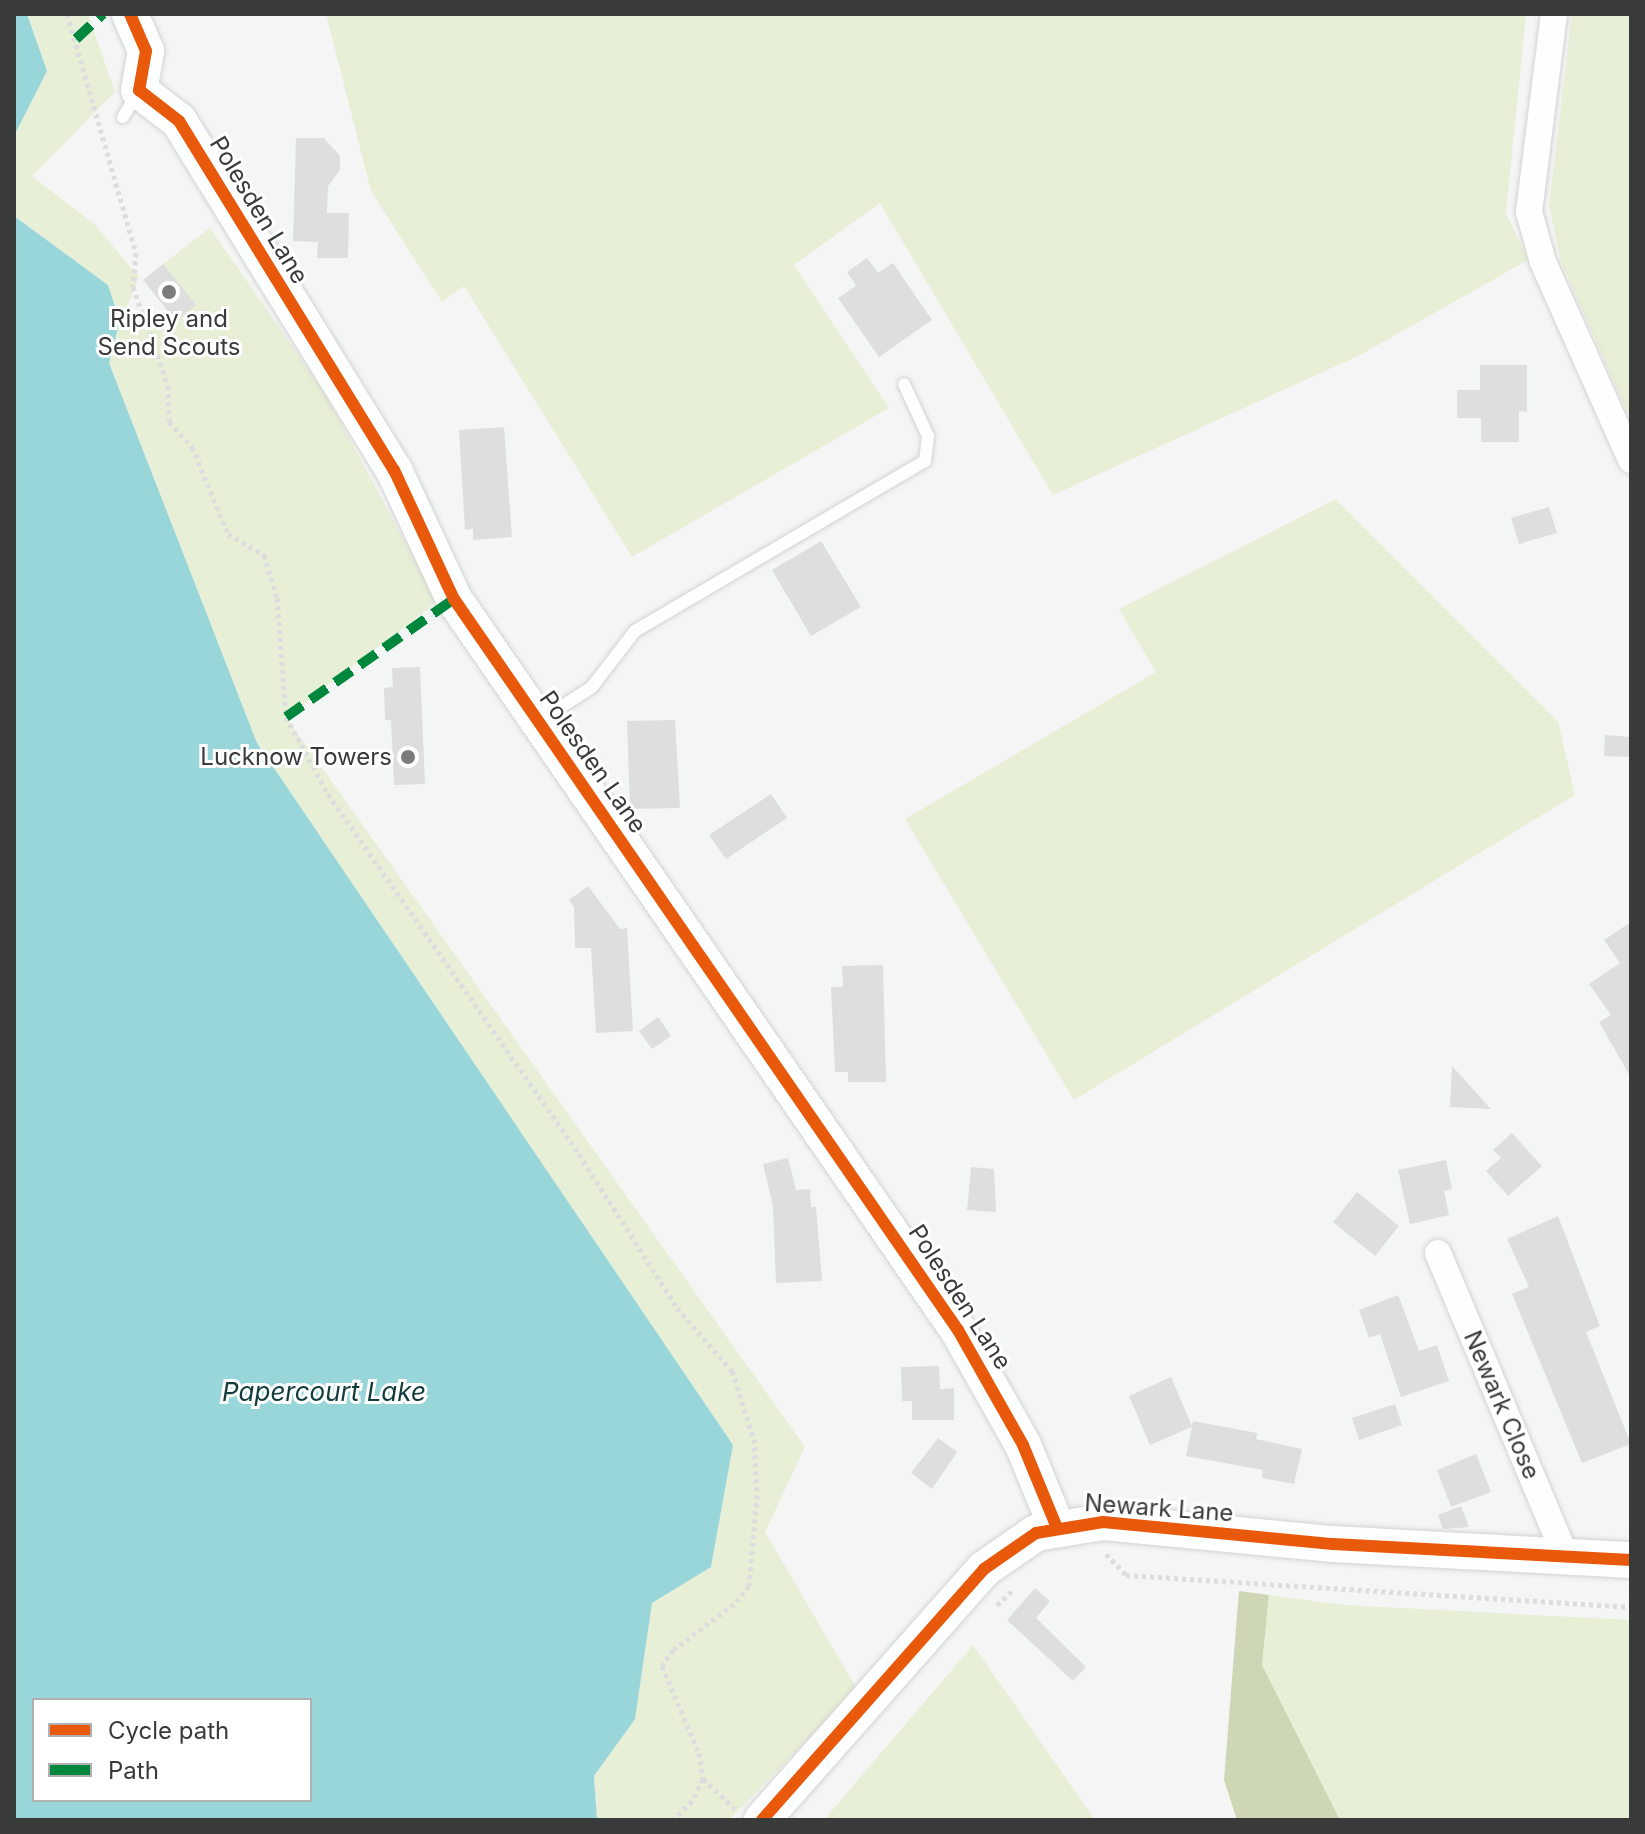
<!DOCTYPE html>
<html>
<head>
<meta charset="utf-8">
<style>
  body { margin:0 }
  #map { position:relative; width:1645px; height:1834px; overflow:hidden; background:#f4f6f5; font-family:Inter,sans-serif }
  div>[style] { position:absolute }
  .green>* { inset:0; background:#e7efd6 }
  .forest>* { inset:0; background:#cdd7b6 }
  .water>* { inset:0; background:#99d6d9 }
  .building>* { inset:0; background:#dddedd }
  .path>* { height:5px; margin-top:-2.5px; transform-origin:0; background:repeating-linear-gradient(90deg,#dcdddd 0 4px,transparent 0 8px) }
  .roads { filter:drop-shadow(0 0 2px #d2d3d2) drop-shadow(0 0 2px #d2d3d2) }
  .lane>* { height:12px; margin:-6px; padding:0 6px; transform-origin:6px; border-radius:6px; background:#fdfefe }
  .street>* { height:26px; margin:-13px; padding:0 13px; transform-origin:13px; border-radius:13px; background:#fdfefe }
  .secondary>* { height:36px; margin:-18px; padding:0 18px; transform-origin:18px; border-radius:18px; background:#fdfefe }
  .quiet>* { height:10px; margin-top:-5px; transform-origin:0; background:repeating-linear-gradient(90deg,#00873e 0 20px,transparent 0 30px) }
  .cycleway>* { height:12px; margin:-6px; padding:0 6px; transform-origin:6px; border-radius:6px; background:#e8590c }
  .dots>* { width:22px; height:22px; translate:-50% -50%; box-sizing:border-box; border:4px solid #fff; border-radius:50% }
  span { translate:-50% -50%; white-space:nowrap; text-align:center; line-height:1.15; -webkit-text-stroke:6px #fff; paint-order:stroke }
  .street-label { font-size:24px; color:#393a3a }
  .poi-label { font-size:24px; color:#393a3a }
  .right { translate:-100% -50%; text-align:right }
  .water-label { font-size:26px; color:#123c3e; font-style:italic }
  .frame { position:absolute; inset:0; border:16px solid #393a3a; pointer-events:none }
  .legend { position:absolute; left:32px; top:1698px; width:280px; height:104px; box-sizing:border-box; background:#fff; border:2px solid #b0b0b0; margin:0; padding:10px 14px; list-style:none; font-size:24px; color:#393a3a }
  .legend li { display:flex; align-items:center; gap:16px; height:40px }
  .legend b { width:40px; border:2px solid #b0b0b0 }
</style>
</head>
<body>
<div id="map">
  <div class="green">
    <div style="clip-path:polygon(27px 14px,88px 14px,115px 92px,32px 176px,94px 224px,139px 277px,121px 321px,176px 321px,195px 305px,163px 264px,210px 228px,326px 395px,437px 602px,286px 717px,805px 1447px,765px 1532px,857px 1689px,729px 1820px,597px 1820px,594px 1776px,635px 1719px,652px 1603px,711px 1567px,733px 1445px,257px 743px,109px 363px,120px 321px,108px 285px,14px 216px,14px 136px,47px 71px)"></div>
    <div style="clip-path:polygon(326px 14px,1526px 14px,1506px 213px,1528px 260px,1360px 355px,1053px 495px,880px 203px,794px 265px,889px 408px,632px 557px,464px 286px,442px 302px,371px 191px)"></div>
    <div style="clip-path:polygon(1572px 14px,1631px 14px,1631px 421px,1561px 262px,1549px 205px)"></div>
    <div style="clip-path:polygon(1336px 499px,1558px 721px,1575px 795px,1074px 1100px,905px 819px,1156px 672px,1119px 609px)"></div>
    <div style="clip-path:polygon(1269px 1595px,1345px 1605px,1631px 1620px,1631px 1820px,1340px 1820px,1262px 1665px)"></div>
    <div style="clip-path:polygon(973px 1645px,1095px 1820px,824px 1820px)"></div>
  </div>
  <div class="forest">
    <div style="clip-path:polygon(1239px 1591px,1269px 1595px,1262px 1665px,1340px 1820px,1237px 1820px,1224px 1780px)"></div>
  </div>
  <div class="water">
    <div style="clip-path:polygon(14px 14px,27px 14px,47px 71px,14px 136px)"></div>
    <div style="clip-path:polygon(evenodd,14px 216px,108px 285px,120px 321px,109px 363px,257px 743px,733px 1445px,711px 1567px,652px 1603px,635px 1719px,594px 1776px,597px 1820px,14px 1820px,14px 216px,34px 1700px,310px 1700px,310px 1800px,34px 1800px,34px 1700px)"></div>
  </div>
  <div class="building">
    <div style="clip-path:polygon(296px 138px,324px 138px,340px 156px,340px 170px,328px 186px,327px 213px,349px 213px,348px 258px,317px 258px,318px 242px,293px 241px)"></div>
    <div style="clip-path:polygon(867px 258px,878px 273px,893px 263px,932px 320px,879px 357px,838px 298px,856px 286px,847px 272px)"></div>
    <div style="clip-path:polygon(163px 264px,196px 305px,176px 321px,143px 280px)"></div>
    <div style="clip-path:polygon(1480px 365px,1527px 365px,1527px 412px,1519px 411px,1519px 442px,1481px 442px,1481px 418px,1457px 418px,1457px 390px,1480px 390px)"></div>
    <div style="clip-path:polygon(504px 427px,512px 537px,473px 540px,473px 529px,465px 530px,459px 430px)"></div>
    <div style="clip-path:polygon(1549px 507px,1557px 533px,1519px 544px,1511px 518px)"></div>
    <div style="clip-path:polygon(821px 541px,861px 607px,811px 636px,772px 570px)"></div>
    <div style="clip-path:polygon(420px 667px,425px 784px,394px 785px,391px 720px,385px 720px,384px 688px,393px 687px,392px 668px)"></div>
    <div style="clip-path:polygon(675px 720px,680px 808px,630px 809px,627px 721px)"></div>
    <div style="clip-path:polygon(1605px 735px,1631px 737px,1631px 757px,1604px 756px)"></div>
    <div style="clip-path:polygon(771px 794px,787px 818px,726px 859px,709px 835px)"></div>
    <div style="clip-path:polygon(588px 886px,620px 929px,627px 928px,633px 1031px,596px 1033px,591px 948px,575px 948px,574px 907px,569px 900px)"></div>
    <div style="clip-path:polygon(1631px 922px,1631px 1078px,1599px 1022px,1611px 1015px,1589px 984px,1620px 963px,1604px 940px)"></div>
    <div style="clip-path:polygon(883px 965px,886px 1082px,848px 1082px,848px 1072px,835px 1072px,831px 987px,843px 987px,842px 966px)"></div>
    <div style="clip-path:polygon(658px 1017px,671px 1036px,652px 1049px,639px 1031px)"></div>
    <div style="clip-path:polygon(1452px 1066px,1491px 1109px,1450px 1107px)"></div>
    <div style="clip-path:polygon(1512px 1133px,1542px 1166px,1508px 1196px,1486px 1171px,1501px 1158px,1493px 1150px)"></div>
    <div style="clip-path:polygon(788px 1158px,796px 1190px,810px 1189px,811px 1207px,816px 1207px,822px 1281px,776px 1283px,773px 1206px,763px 1164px)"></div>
    <div style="clip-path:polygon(1446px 1160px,1452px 1189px,1444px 1191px,1449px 1215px,1410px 1224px,1398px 1170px)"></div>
    <div style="clip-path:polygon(971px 1167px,994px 1169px,996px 1212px,967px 1210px)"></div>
    <div style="clip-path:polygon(1357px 1192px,1399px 1226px,1375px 1256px,1333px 1222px)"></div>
    <div style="clip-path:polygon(1558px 1216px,1600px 1326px,1586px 1332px,1631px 1444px,1582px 1463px,1512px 1294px,1529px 1287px,1507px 1239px)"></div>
    <div style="clip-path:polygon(1398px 1295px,1419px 1351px,1437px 1345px,1449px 1381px,1401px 1397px,1380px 1334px,1369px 1338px,1359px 1310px)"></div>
    <div style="clip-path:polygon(939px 1366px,940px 1389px,954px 1388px,954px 1420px,912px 1420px,912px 1401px,902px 1401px,901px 1367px)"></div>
    <div style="clip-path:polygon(1171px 1377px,1192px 1426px,1193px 1421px,1257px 1433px,1256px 1439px,1302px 1449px,1294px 1484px,1262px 1478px,1263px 1470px,1186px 1456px,1192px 1427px,1150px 1445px,1129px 1396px)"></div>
    <div style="clip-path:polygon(1395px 1404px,1402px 1425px,1359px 1440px,1352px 1418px)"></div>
    <div style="clip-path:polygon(938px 1438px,957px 1452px,932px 1489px,911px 1473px)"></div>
    <div style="clip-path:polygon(1476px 1454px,1491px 1492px,1451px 1507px,1437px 1470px)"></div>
    <div style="clip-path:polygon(1461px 1506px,1469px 1527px,1443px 1529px,1438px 1515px)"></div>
    <div style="clip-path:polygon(1035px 1588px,1050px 1601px,1036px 1618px,1086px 1667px,1073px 1681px,1007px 1620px)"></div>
  </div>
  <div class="path">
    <div style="left:67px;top:14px;width:249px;rotate:73.9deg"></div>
    <div style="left:136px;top:253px;width:34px;rotate:95deg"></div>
    <div style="left:133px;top:287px;width:105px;rotate:70.5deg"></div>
    <div style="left:168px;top:386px;width:36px;rotate:88deg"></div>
    <div style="left:169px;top:422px;width:34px;rotate:47deg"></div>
    <div style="left:192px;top:447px;width:94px;rotate:67.5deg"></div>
    <div style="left:228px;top:534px;width:42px;rotate:30.3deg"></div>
    <div style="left:264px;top:555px;width:45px;rotate:73.2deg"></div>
    <div style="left:277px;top:598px;width:119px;rotate:85.7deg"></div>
    <div style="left:286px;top:717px;width:88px;rotate:61.4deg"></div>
    <div style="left:328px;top:794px;width:439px;rotate:55.1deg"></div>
    <div style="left:579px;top:1154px;width:183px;rotate:57.5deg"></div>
    <div style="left:677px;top:1308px;width:84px;rotate:48.9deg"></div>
    <div style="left:732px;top:1371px;width:71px;rotate:72.1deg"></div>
    <div style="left:754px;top:1439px;width:56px;rotate:86.9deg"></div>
    <div style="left:757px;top:1495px;width:91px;rotate:95deg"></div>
    <div style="left:749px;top:1586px;width:23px;rotate:130deg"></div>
    <div style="left:734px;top:1604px;width:76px;rotate:143deg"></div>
    <div style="left:673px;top:1650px;width:19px;rotate:125deg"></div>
    <div style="left:662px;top:1666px;width:95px;rotate:67deg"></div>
    <div style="left:699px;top:1753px;width:26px;rotate:81deg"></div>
    <div style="left:703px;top:1779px;width:25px;rotate:117deg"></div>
    <div style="left:692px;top:1801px;width:28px;rotate:136deg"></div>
    <div style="left:1106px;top:1554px;width:29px;rotate:46deg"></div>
    <div style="left:1126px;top:1575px;width:506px;rotate:3.63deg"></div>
    <div style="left:997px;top:1605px;width:22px;rotate:-43deg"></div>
    <div style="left:703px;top:1779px;width:44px;rotate:43.2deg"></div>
  </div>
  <div class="roads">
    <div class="lane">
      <div style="left:123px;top:117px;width:29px;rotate:-59deg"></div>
      <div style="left:541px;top:720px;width:61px;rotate:-32.9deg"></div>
      <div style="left:592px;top:687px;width:71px;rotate:-52.5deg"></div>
      <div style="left:635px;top:631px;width:336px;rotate:-30.4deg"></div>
      <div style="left:925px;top:461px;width:25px;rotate:-83deg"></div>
      <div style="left:928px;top:436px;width:57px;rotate:-114.8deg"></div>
    </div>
    <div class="street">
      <div style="left:1554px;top:14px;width:200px;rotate:97.2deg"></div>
      <div style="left:1529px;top:212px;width:52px;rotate:74.4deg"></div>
      <div style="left:1543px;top:262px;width:217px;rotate:66deg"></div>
      <div style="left:1438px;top:1253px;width:330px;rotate:67.2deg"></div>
    </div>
    <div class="secondary">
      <div style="left:130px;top:14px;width:40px;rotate:66.6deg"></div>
      <div style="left:146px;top:51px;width:40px;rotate:100deg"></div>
      <div style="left:139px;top:90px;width:51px;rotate:37.8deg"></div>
      <div style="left:179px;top:121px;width:410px;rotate:58.4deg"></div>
      <div style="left:394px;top:470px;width:142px;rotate:65.1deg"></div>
      <div style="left:454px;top:599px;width:888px;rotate:55.42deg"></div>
      <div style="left:958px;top:1330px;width:132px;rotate:60.5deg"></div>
      <div style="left:1023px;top:1445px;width:90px;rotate:67.7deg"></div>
      <div style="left:762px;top:1820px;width:335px;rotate:-48.5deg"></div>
      <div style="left:984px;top:1569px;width:63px;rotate:-34.7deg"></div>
      <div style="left:1036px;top:1533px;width:68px;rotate:-9.3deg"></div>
      <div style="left:1103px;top:1522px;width:231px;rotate:5.5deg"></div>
      <div style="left:1333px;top:1544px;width:298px;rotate:3.1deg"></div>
    </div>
  </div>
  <div class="quiet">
    <div style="left:76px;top:39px;width:37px;rotate:-43deg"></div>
    <div style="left:286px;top:717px;width:205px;rotate:-35.1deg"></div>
  </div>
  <div class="cycleway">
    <div style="left:130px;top:14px;width:40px;rotate:66.6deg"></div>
    <div style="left:146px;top:51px;width:40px;rotate:100deg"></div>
    <div style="left:139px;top:90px;width:51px;rotate:37.8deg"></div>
    <div style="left:179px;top:121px;width:410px;rotate:58.4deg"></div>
    <div style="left:394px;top:470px;width:142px;rotate:65.1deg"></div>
    <div style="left:454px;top:599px;width:888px;rotate:55.42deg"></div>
    <div style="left:958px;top:1330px;width:132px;rotate:60.5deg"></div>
    <div style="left:1023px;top:1445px;width:90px;rotate:67.7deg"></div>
    <div style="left:762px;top:1820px;width:335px;rotate:-48.5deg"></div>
    <div style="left:984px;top:1569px;width:63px;rotate:-34.7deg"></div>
    <div style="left:1036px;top:1533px;width:68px;rotate:-9.3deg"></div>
    <div style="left:1103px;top:1522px;width:231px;rotate:5.5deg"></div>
    <div style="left:1333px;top:1544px;width:298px;rotate:3.1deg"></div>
  </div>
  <div class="dots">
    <div style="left:169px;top:292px;background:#7a7c7b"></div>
    <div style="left:408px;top:757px;background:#7a7c7b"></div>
  </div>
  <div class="street-label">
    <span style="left:259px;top:210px;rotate:59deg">Polesden Lane</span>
    <span style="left:593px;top:762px;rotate:55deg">Polesden Lane</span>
    <span style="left:960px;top:1297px;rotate:57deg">Polesden Lane</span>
    <span style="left:1502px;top:1405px;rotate:67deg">Newark Close</span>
    <span style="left:1159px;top:1508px;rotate:4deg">Newark Lane</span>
  </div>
  <div class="poi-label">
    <span style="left:169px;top:333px">Ripley and<br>Send Scouts</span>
    <span class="right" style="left:392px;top:757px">Lucknow Towers</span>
  </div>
  <div class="water-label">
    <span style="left:324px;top:1392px">Papercourt Lake</span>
  </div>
  <div class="frame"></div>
  <ul class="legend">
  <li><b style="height:10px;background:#e8590c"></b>Cycle path</li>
  <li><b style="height:10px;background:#00873e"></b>Path</li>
  </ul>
</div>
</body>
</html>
